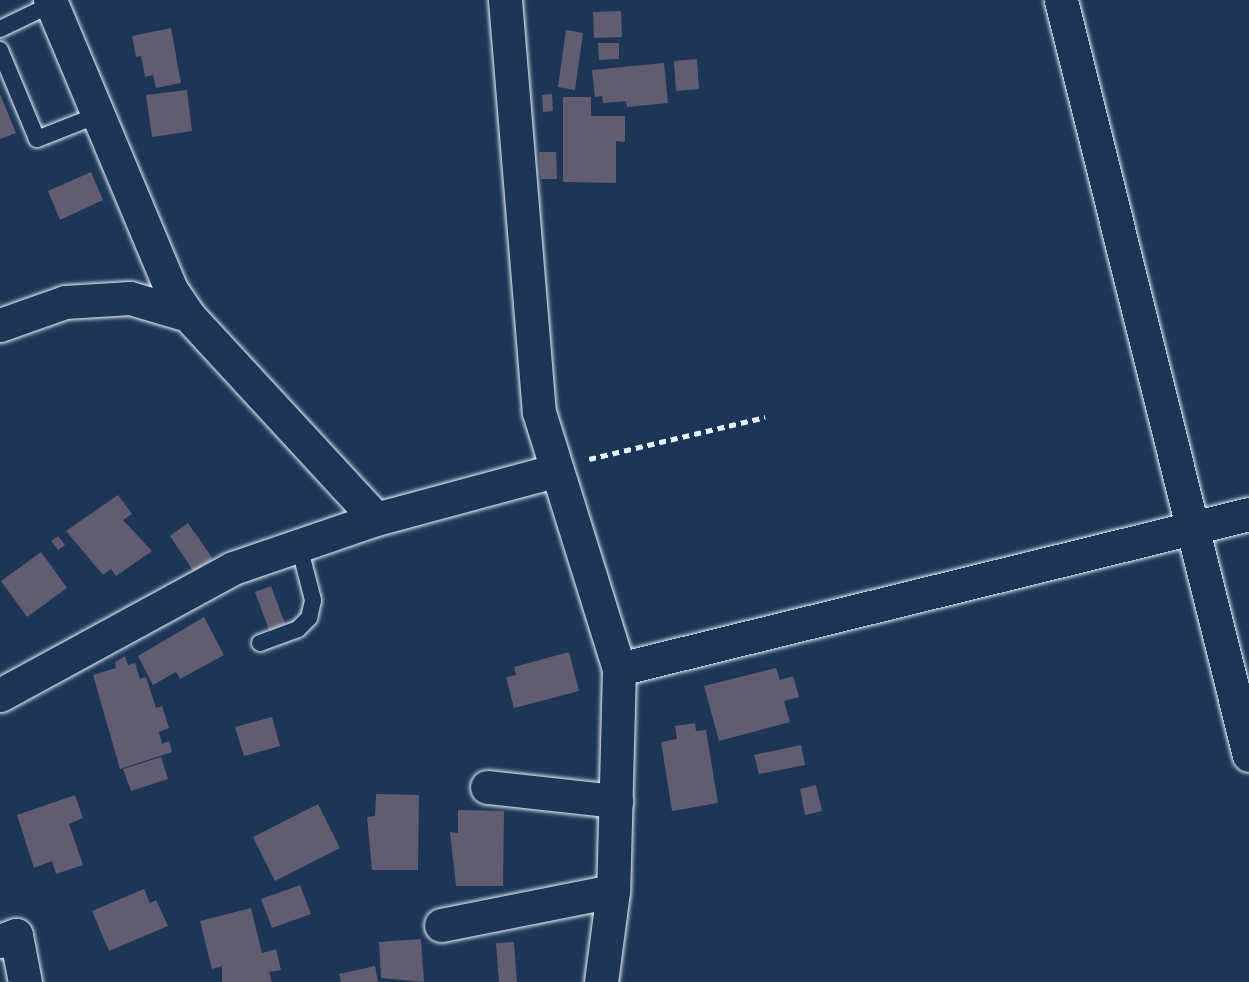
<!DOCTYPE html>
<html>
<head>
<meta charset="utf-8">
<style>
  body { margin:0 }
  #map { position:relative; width:1249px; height:982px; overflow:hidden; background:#1d3557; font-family:"Playpen Sans",sans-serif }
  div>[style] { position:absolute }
  .building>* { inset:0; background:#615c70 }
  .path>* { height:4.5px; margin-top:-2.25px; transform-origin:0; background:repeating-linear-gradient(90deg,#e8f1f8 0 7px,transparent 0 12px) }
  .roads { filter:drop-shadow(0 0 2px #e8f1f8) drop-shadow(0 0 2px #e8f1f8) }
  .service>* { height:16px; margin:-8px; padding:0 8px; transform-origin:8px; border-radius:8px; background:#1d3557 }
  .minor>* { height:33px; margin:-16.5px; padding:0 16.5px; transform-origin:16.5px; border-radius:16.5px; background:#1d3557 }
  span { translate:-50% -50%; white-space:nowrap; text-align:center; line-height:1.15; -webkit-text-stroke:5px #1d3557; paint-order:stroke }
</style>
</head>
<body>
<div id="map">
  <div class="building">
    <div style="clip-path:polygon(621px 11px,622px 37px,594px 38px,593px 12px)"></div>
    <div style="clip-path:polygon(171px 28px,181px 83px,156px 88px,153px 75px,145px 77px,141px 56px,136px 57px,132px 36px)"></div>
    <div style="clip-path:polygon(566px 30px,583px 33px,575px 90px,558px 87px)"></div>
    <div style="clip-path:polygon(598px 43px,619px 43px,619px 59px,599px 60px)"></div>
    <div style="clip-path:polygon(697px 59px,699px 89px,676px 91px,674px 61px)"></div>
    <div style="clip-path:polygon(664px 63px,668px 103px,627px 107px,626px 101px,603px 103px,602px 96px,595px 97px,592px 70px)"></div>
    <div style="clip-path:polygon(187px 90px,192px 131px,152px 137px,146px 95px)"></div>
    <div style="clip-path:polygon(0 94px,16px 133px,0 139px)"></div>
    <div style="clip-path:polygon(552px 94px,553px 111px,543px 112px,542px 95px)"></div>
    <div style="clip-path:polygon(563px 97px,591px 97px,591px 116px,625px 116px,625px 142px,616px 141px,616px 183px,563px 182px)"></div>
    <div style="clip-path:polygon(539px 152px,556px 152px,557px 179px,541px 179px)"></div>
    <div style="clip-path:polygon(91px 172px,103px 200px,60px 220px,48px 191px)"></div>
    <div style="clip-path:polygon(118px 495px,132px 514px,123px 520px,152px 551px,116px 576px,111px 569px,103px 575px,66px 531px)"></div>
    <div style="clip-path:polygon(188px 523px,213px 559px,194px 572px,170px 536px)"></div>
    <div style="clip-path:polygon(58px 536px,65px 545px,58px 550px,51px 541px)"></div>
    <div style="clip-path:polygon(41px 552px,67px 588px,27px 617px,1px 581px)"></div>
    <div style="clip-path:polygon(271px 586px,285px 624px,269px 630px,255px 592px)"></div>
    <div style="clip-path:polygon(204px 617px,224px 655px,180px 679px,176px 672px,153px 685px,138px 656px)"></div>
    <div style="clip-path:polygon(569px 652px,579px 691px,514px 708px,506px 677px,516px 675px,514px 667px)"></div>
    <div style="clip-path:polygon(125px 656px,128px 665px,135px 663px,140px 679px,146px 677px,156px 708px,162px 706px,169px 728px,159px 732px,162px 744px,169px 741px,172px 752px,120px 769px,93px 675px,116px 668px,115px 662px)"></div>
    <div style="clip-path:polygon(776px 668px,780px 680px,793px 676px,799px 697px,784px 701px,790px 722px,719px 741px,704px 686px)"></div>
    <div style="clip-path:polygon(272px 717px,280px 746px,244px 756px,235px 727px)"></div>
    <div style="clip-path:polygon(695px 723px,696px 731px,706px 730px,718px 803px,672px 811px,661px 742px,677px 739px,675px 726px)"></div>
    <div style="clip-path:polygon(801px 745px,805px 765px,759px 774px,754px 755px)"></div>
    <div style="clip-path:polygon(161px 757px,168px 779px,131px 791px,123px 769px)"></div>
    <div style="clip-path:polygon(816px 785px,822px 811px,805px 815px,800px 789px)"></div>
    <div style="clip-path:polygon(376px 794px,419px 795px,418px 870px,372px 870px,367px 817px,375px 816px)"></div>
    <div style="clip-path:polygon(75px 795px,83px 818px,69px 824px,83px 865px,56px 874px,52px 861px,34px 868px,17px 815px)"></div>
    <div style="clip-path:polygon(318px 804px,340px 848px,275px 881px,253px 837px)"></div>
    <div style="clip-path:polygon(458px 810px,504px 811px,503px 886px,456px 886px,450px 832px,458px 833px)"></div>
    <div style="clip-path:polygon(300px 885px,311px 914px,272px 928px,261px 899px)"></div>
    <div style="clip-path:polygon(144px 889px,150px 903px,156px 900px,168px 926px,109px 951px,92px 911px)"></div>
    <div style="clip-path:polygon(251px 908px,262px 953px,276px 949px,281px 970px,269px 972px,272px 982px,222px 982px,222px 966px,212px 969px,200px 921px)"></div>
    <div style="clip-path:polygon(421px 939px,424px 982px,381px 978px,379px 942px)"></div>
    <div style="clip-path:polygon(514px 942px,517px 982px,499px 982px,496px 943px)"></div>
    <div style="clip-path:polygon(375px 966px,378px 982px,341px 982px,339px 974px)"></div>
  </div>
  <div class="path">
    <div style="left:589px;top:459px;width:181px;rotate:-13.4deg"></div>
  </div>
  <div class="roads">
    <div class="service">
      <div style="left:0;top:29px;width:58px;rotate:-25.7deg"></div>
      <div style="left:0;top:50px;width:96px;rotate:67.4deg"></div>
      <div style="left:37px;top:139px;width:66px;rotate:-21.5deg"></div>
      <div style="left:260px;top:643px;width:40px;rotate:-20.2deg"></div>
      <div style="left:298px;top:629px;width:16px;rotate:-45deg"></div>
      <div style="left:309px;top:618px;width:18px;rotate:-77deg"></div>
      <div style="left:313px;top:600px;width:56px;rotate:-104.5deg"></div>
    </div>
    <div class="minor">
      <div style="left:50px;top:0;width:316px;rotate:67.3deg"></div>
      <div style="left:172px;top:291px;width:29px;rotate:56deg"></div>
      <div style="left:505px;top:0;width:413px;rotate:85.3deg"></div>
      <div style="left:539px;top:412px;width:269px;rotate:72.7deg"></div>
      <div style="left:619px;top:669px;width:222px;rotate:91.5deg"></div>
      <div style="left:613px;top:891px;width:92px;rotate:97.5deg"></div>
      <div style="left:1061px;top:0;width:778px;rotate:76.02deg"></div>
      <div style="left:0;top:325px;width:69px;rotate:-19.5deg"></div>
      <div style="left:65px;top:302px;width:65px;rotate:-3.5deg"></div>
      <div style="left:130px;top:298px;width:60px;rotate:16.3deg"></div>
      <div style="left:188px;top:315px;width:277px;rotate:47.3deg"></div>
      <div style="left:376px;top:519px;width:184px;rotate:-15.1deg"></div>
      <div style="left:619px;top:669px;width:649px;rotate:-13.82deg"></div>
      <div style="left:0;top:695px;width:265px;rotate:-28.6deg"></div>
      <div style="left:233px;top:568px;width:151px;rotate:-18.9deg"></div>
      <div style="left:487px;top:787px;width:130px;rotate:6.2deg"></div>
      <div style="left:441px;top:925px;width:175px;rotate:-11.2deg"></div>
      <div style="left:0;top:941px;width:17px;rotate:-21deg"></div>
      <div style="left:16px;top:935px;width:48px;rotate:79.2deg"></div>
    </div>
  </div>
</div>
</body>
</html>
